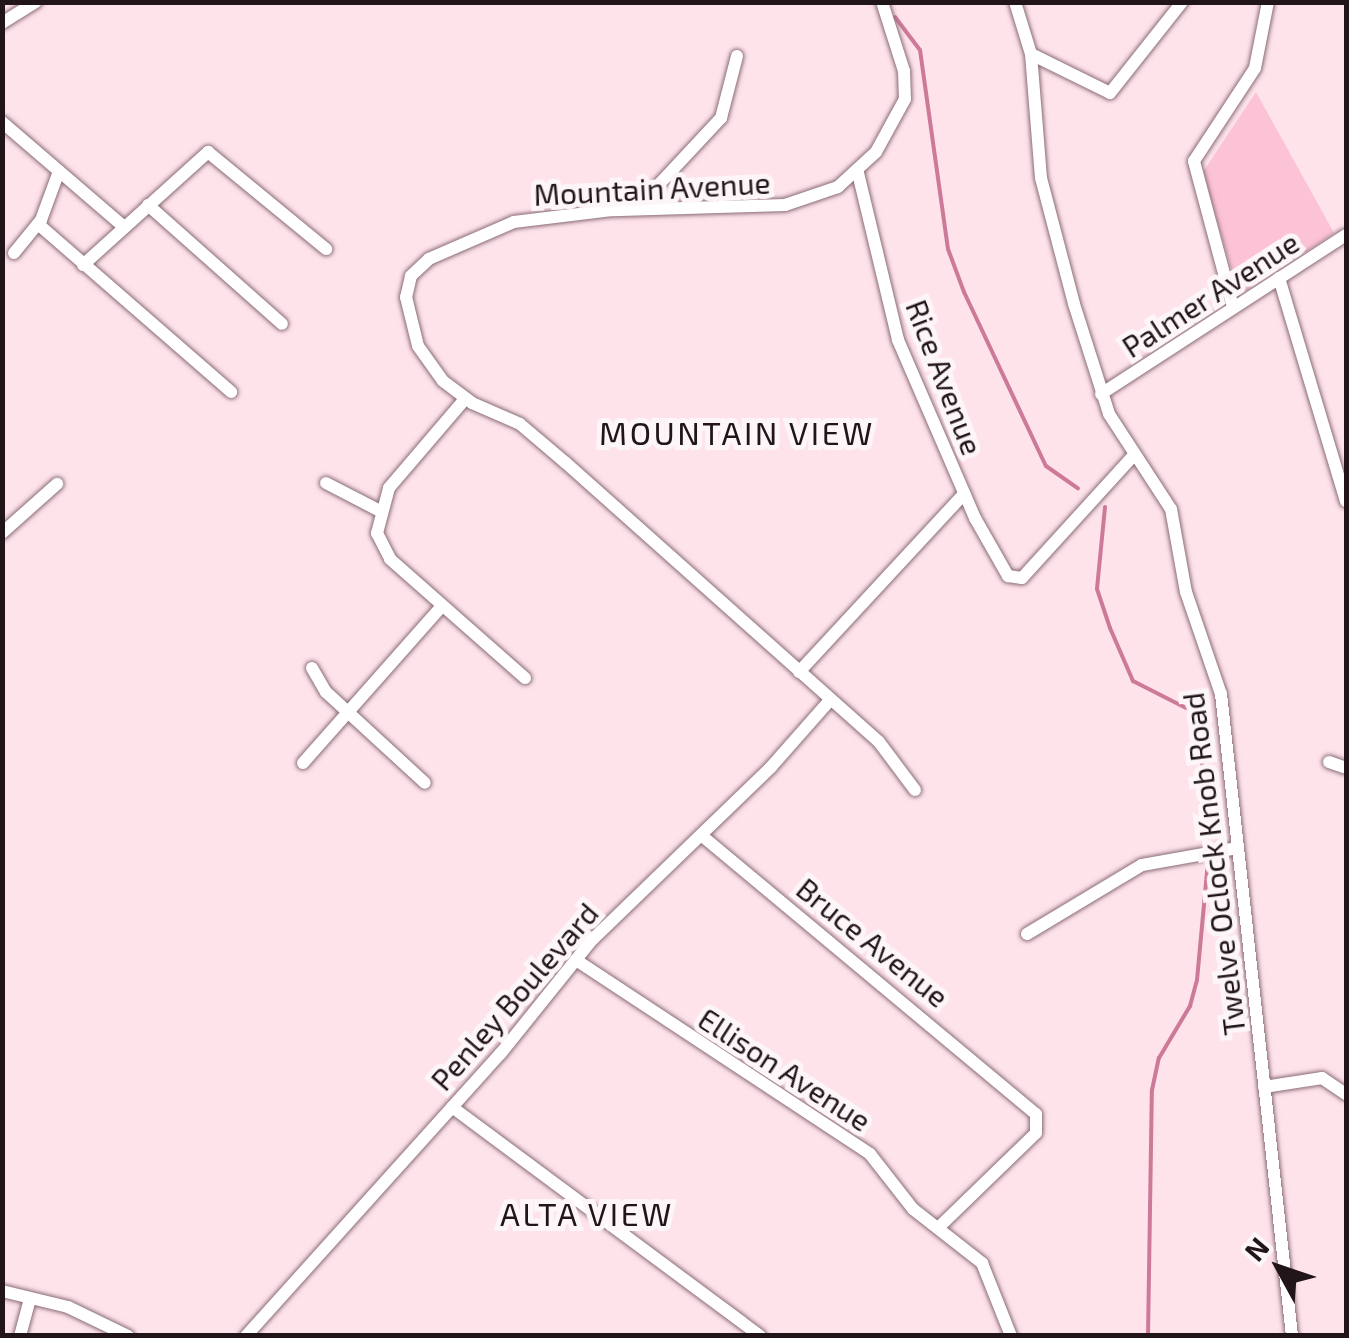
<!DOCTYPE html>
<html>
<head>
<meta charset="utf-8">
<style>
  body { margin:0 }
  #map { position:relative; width:1349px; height:1338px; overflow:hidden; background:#fee3eb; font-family:"Exo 2",sans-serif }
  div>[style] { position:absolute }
  .green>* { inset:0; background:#fcc2d5 }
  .stream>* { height:4px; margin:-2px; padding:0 2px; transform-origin:2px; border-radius:2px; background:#cd7998 }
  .roads { filter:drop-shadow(0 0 2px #8a6c76) drop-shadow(0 0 2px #8a6c76) }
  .minor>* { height:12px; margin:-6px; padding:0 6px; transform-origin:6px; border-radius:6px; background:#fff }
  span { translate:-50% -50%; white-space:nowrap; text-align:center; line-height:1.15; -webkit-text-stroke:10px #fdf6f8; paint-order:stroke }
  .street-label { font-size:30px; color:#211519 }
  .neighbourhood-label { font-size:32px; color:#211519; letter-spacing:2.5px }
  .frame { position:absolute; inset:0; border:5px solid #211519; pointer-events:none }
  .north { position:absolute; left:1229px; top:1218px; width:100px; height:100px; -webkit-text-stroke:8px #fdf6f8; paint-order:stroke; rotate:310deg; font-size:28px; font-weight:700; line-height:40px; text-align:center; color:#211519 }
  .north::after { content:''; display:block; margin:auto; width:35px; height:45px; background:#211519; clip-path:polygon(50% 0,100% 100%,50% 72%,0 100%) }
</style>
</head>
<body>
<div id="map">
  <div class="green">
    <div style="clip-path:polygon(1256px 92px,1334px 233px,1239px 295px,1203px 172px)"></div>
  </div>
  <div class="stream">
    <div style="left:861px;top:2px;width:10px;rotate:6deg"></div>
    <div style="left:895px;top:17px;width:41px;rotate:52.9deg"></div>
    <div style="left:920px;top:50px;width:201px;rotate:82deg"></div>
    <div style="left:948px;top:249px;width:46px;rotate:69.6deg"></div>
    <div style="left:964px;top:292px;width:192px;rotate:64.8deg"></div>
    <div style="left:1046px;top:466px;width:39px;rotate:35deg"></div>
    <div style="left:1105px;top:507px;width:82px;rotate:95.6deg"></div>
    <div style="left:1097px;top:589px;width:41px;rotate:71.6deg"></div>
    <div style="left:1110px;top:628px;width:58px;rotate:66.5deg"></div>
    <div style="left:1133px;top:681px;width:59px;rotate:27deg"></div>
    <div style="left:1204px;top:710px;width:88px;rotate:92deg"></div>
    <div style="left:1201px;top:798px;width:46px;rotate:82.6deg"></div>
    <div style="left:1148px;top:1336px;width:246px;rotate:-89.1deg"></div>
    <div style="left:1152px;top:1090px;width:33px;rotate:-78deg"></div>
    <div style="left:1159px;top:1058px;width:61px;rotate:-59.2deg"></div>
    <div style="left:1190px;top:1006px;width:27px;rotate:-75deg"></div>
    <div style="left:1197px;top:980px;width:120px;rotate:-84.7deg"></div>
  </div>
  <div class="roads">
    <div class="minor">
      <div style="left:882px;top:2px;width:72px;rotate:72.3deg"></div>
      <div style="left:904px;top:71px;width:28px;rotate:88deg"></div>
      <div style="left:905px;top:99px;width:60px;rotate:118.7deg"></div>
      <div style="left:876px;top:152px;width:52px;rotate:137.4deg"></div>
      <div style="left:838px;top:187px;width:56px;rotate:161.2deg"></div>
      <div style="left:785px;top:205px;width:173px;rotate:178.3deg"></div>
      <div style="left:612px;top:210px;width:99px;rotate:173deg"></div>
      <div style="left:514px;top:222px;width:93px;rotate:156.5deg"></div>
      <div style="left:429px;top:259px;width:25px;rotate:137deg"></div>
      <div style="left:411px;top:276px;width:22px;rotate:103deg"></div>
      <div style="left:406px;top:297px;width:50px;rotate:76.2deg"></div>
      <div style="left:418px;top:346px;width:43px;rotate:54.5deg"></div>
      <div style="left:443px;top:381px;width:36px;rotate:37deg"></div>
      <div style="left:472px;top:403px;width:52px;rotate:23.6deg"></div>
      <div style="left:520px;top:424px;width:60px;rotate:40.3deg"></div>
      <div style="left:566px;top:463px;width:419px;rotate:41.7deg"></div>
      <div style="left:879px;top:742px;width:60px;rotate:53.1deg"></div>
      <div style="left:1015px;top:2px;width:54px;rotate:72.9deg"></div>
      <div style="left:1031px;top:54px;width:124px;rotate:85.4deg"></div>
      <div style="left:1041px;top:178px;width:130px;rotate:75.3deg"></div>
      <div style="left:1074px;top:304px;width:115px;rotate:72.3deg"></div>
      <div style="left:1109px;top:414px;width:113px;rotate:56.9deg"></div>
      <div style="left:1171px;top:509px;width:84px;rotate:79.8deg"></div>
      <div style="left:1186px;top:592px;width:108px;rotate:71.1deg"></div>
      <div style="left:1221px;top:694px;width:646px;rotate:83.69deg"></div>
      <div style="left:2px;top:23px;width:40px;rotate:-32deg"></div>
      <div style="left:1031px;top:54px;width:88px;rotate:26.3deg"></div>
      <div style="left:1110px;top:93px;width:116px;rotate:-51.6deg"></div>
      <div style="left:2px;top:122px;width:161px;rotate:40.7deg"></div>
      <div style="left:858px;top:173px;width:172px;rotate:76.5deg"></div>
      <div style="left:898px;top:340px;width:194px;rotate:66.6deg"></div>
      <div style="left:975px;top:518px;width:67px;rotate:60.4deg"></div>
      <div style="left:1008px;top:576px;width:14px;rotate:8deg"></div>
      <div style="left:1022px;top:578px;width:165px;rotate:-47.7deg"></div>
      <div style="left:148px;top:205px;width:179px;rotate:41.6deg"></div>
      <div style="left:636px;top:209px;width:125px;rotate:-47deg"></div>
      <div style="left:721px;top:118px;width:64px;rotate:-75.5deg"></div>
      <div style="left:38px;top:224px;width:256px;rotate:41deg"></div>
      <div style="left:14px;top:253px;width:43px;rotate:-50.7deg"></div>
      <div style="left:41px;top:220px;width:52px;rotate:-69.8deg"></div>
      <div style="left:83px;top:265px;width:169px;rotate:-42.1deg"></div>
      <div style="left:208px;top:152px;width:153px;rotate:39.4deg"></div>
      <div style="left:1279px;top:278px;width:233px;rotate:73.3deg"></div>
      <div style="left:1233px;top:307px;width:151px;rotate:-105deg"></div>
      <div style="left:1194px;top:161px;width:111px;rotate:-56.7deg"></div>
      <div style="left:1255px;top:68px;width:67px;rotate:-78.9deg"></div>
      <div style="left:1101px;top:394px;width:292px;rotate:-33deg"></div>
      <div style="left:465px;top:399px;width:117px;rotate:130.5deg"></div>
      <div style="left:389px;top:488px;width:47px;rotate:104.9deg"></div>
      <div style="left:377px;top:533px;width:29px;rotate:63deg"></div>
      <div style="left:390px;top:559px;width:180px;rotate:41.4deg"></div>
      <div style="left:326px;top:483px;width:59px;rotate:27.4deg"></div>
      <div style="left:2px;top:533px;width:74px;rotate:-41.7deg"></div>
      <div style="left:312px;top:668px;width:28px;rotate:60deg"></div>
      <div style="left:326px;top:692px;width:134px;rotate:42.6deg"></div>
      <div style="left:799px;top:672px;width:243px;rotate:-47.2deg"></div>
      <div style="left:1329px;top:762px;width:18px;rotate:19deg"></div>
      <div style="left:303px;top:763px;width:208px;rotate:-48.5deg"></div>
      <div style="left:701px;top:835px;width:436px;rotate:39.8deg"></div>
      <div style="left:1036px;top:1114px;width:19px;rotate:90deg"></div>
      <div style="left:1036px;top:1133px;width:135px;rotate:135.9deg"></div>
      <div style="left:1027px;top:934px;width:134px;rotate:-31deg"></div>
      <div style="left:1142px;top:865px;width:97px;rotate:-10.1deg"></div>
      <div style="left:576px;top:960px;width:352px;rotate:33.4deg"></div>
      <div style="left:870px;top:1154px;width:70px;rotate:52deg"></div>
      <div style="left:913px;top:1209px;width:88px;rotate:38deg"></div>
      <div style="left:982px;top:1263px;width:79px;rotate:68.3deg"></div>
      <div style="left:1264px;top:1087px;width:59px;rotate:-8.8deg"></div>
      <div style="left:1322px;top:1078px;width:29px;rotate:34deg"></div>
      <div style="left:452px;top:1107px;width:384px;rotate:36.6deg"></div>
      <div style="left:2px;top:1291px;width:68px;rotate:13.6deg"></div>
      <div style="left:68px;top:1307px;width:67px;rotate:25.8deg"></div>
      <div style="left:20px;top:1336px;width:39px;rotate:-75deg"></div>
      <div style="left:246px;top:1336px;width:381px;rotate:-48deg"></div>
      <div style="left:501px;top:1053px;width:145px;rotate:-51.2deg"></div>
      <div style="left:592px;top:940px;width:249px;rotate:-44deg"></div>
      <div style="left:771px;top:767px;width:89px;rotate:-48.6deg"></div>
    </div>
  </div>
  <div class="street-label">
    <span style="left:652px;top:188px;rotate:-3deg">Mountain Avenue</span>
    <span style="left:1210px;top:294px;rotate:-33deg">Palmer Avenue</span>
    <span style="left:945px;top:377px;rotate:69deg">Rice Avenue</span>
    <span style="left:1213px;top:864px;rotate:-97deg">Twelve Oclock Knob Road</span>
    <span style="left:873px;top:942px;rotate:39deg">Bruce Avenue</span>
    <span style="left:514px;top:996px;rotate:-49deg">Penley Boulevard</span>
    <span style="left:785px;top:1069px;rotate:33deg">Ellison Avenue</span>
  </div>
  <div class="neighbourhood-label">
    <span style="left:737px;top:432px">MOUNTAIN VIEW</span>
    <span style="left:587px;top:1213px">ALTA VIEW</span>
  </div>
  <div class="frame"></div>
  <div class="north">N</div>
</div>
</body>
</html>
